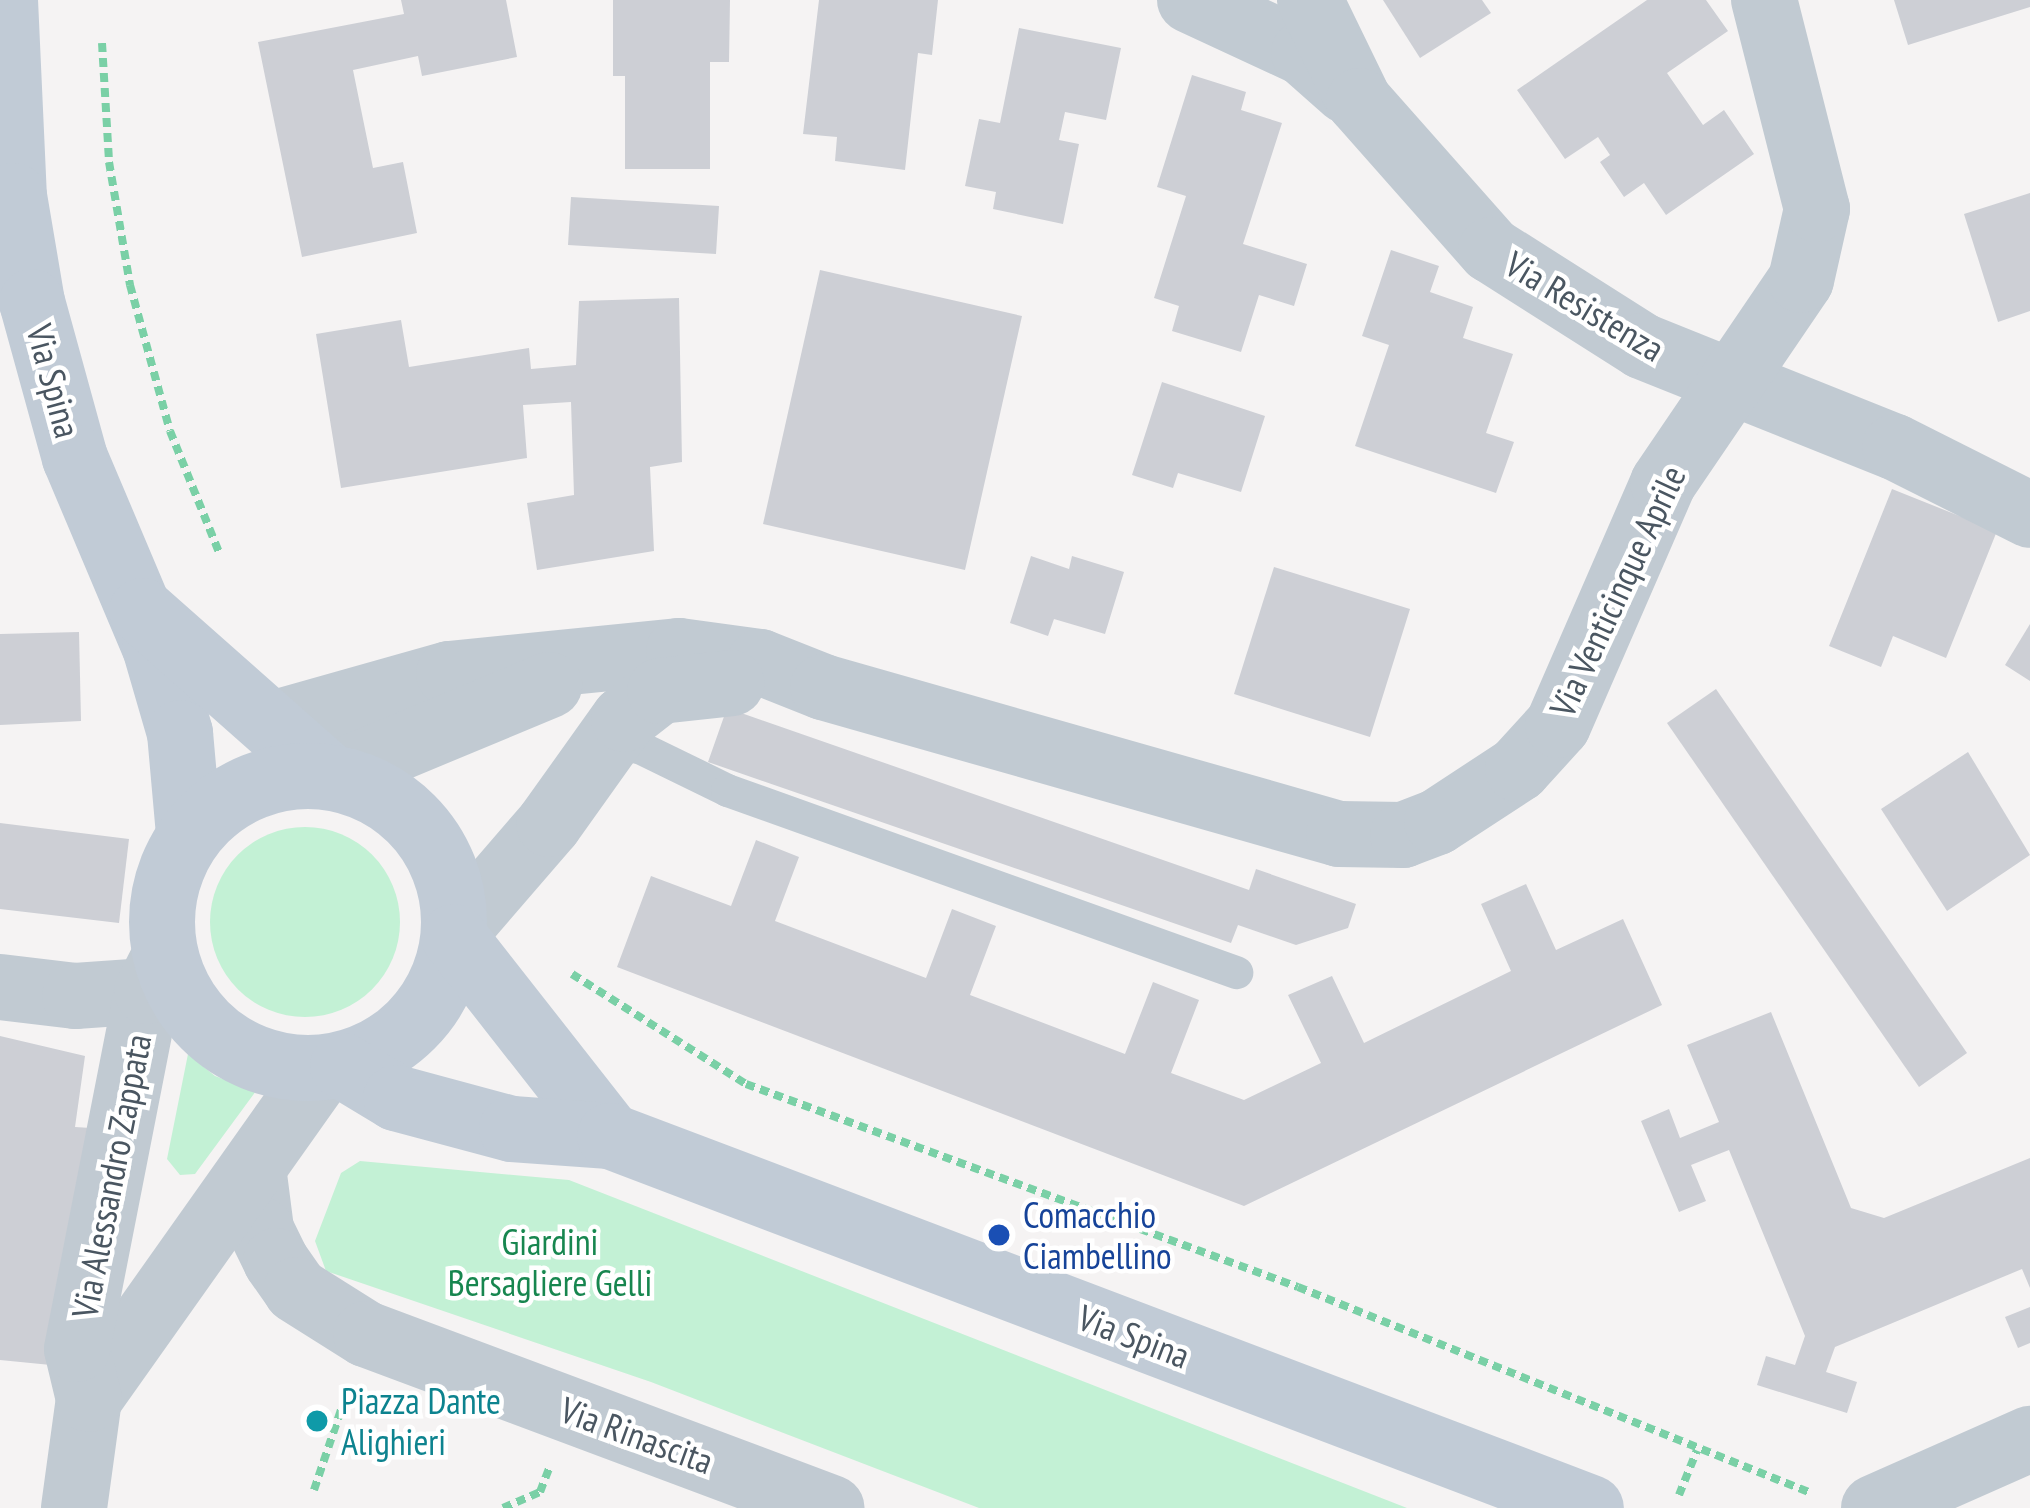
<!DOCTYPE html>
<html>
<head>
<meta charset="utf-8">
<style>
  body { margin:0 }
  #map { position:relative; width:2030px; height:1508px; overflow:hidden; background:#f5f3f3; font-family:"PT Sans Narrow",sans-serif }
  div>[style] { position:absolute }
  .green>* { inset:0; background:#c3f1d5 }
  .round { border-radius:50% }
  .building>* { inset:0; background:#cdcfd5 }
  .path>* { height:8px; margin-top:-4px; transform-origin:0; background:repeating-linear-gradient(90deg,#7ad0a6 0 9px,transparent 0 15px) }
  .lane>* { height:33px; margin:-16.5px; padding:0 16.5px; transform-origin:16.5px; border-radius:16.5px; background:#c1cad2 }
  .street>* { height:66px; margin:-33px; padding:0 33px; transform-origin:33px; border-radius:33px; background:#c1cad2 }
  .secondary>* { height:66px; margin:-33px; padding:0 33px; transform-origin:33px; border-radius:33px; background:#c1cbd6 }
  .secondary>.ring { margin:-33px; padding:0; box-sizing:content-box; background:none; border:66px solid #c1cbd6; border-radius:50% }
  .dots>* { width:33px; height:33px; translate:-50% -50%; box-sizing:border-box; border:6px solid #fff; border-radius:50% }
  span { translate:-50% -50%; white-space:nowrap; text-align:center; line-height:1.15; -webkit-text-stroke:9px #fff; paint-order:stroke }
  .street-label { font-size:36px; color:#4a5661 }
  .transit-label { font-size:36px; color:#164399 }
  .left { translate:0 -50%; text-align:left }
  .park-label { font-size:36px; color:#17864f }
  .culture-label { font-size:36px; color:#0d838f }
</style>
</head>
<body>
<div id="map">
  <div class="green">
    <div class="round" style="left:210px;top:827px;width:190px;height:190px"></div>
    <div style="clip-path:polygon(188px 1054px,215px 1076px,256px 1091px,195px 1174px,180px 1175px,167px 1159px)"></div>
    <div style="clip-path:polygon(360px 1161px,569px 1180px,1407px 1508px,979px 1508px,651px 1382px,326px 1271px,315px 1241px,341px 1173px)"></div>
  </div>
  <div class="building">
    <div style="clip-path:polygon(401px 0,506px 0,517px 57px,422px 76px,418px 56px,353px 70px,373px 168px,403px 162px,417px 233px,302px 257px,258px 42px,404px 14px)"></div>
    <div style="clip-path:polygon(613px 0,730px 0,729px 62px,710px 62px,710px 169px,625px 169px,625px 76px,613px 76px)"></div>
    <div style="clip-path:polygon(819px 0,938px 0,932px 55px,918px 53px,905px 170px,835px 161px,837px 137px,803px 134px)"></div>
    <div style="clip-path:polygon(1383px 0,1482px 0,1491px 13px,1420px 58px)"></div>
    <div style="clip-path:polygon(1647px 0,1706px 0,1728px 31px,1667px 73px,1703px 125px,1724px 110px,1754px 154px,1666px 215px,1644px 183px,1624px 197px,1600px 162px,1610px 155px,1598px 137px,1565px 159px,1517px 90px)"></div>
    <div style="clip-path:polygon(1894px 0,2030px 0,2030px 7px,1908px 45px)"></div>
    <div style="clip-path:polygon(1019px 28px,1121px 48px,1106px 120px,1065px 112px,1059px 140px,1079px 144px,1063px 224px,993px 209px,996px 192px,965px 186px,979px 119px,1000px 123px)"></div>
    <div style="clip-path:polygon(1192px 75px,1246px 92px,1241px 110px,1282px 123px,1243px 244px,1307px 264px,1294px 306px,1259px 295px,1241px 352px,1172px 331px,1179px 306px,1154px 298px,1186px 196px,1157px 187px)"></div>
    <div style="clip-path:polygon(2030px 193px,2030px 311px,1998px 322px,1964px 214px)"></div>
    <div style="clip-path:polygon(571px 197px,719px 206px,716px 254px,568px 245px)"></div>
    <div style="clip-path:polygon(1391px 250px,1439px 266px,1430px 292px,1473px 307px,1463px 338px,1513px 354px,1486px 433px,1514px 442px,1496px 493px,1355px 446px,1389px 345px,1362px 336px)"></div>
    <div style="clip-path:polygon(820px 270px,1022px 316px,965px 570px,763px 524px)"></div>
    <div style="clip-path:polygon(679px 298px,682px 462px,650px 467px,654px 551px,537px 570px,527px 503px,574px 495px,571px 402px,523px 405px,527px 458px,341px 488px,316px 334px,401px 320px,409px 367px,529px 348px,531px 369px,576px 365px,579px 301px)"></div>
    <div style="clip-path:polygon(1162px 382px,1265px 416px,1241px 492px,1178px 473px,1173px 488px,1132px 475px)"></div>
    <div style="clip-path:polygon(1892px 489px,1997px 531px,1946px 658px,1893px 636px,1881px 667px,1829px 646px)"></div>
    <div style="clip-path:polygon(1031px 556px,1069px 569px,1072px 556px,1124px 572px,1105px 634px,1054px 619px,1048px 636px,1010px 623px)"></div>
    <div style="clip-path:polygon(1274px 567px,1410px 609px,1370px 737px,1234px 694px)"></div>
    <div style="clip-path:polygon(2030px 624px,2030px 681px,2005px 665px)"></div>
    <div style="clip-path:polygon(79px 632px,81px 721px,0 725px,0 634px)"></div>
    <div style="clip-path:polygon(1716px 689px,1967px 1053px,1919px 1087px,1667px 723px)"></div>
    <div style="clip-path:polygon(727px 708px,1249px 890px,1256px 869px,1356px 904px,1348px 928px,1296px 945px,1238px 925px,1231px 943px,708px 762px)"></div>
    <div style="clip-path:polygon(1968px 752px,2030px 855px,1947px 911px,1881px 809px)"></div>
    <div style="clip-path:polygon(0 823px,129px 839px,119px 923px,0 909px)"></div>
    <div style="clip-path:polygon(756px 840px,799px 857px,775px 921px,926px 978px,952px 909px,996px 926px,970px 995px,1125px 1054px,1153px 982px,1199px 1000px,1171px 1073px,1244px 1100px,1321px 1063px,1288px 995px,1332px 976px,1364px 1043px,1511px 971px,1481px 904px,1526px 884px,1556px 950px,1623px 919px,1662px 1005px,1244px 1206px,617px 967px,651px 876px,731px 906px)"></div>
    <div style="clip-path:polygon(1771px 1012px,1851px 1208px,1884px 1218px,2030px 1158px,2030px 1288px,2022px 1269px,1835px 1347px,1826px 1372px,1857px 1382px,1847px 1413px,1757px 1385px,1766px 1356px,1795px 1365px,1805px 1336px,1729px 1150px,1691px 1165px,1706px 1201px,1679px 1212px,1641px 1121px,1669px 1109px,1680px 1138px,1719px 1122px,1687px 1045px)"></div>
    <div style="clip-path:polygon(0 1036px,85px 1056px,75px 1127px,91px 1128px,61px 1366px,0 1360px)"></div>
    <div style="clip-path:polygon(2030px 1307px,2030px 1343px,2018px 1348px,2005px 1317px)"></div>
  </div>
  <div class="path">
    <div style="left:102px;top:43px;width:119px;rotate:86.6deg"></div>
    <div style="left:109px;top:162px;width:125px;rotate:80.3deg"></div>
    <div style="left:130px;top:285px;width:151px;rotate:74.7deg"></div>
    <div style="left:170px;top:431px;width:131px;rotate:68deg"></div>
    <div style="left:572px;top:974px;width:206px;rotate:32.3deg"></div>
    <div style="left:746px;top:1084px;width:588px;rotate:20.19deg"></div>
    <div style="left:1298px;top:1287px;width:553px;rotate:21.88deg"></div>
    <div style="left:314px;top:1490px;width:100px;rotate:-71.4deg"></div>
    <div style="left:1679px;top:1495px;width:48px;rotate:-68.2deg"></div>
    <div style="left:503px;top:1508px;width:40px;rotate:-23.4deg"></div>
    <div style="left:540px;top:1492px;width:25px;rotate:-69deg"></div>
  </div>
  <div class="lane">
    <div style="left:606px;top:744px;width:33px;rotate:5deg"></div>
    <div style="left:639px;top:747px;width:98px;rotate:26deg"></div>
    <div style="left:727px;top:790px;width:541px;rotate:19.68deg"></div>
  </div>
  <div class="street">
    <div style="left:1190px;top:0;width:126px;rotate:24.9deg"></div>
    <div style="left:1304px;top:53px;width:57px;rotate:41.5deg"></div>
    <div style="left:1310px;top:0;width:112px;rotate:64.1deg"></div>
    <div style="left:1359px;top:101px;width:199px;rotate:48.5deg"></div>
    <div style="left:1491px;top:250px;width:179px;rotate:32.4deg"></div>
    <div style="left:1642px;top:346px;width:272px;rotate:21.8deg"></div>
    <div style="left:1895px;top:447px;width:151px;rotate:26.7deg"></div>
    <div style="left:272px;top:724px;width:184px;rotate:-15.8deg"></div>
    <div style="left:449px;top:674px;width:231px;rotate:-5.7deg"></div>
    <div style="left:679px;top:651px;width:82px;rotate:7.7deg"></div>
    <div style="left:760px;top:662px;width:68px;rotate:21.6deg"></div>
    <div style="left:823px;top:687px;width:537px;rotate:15.9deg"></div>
    <div style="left:1339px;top:834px;width:64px;rotate:0.9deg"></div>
    <div style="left:1403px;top:835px;width:36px;rotate:-21deg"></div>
    <div style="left:1437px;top:822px;width:97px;rotate:-33.2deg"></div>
    <div style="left:1518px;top:769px;width:59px;rotate:-47.7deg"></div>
    <div style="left:1558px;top:725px;width:264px;rotate:-66.5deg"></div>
    <div style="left:1663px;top:483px;width:245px;rotate:-55.8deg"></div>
    <div style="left:1801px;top:280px;width:73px;rotate:-77.3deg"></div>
    <div style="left:1817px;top:209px;width:216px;rotate:-104.2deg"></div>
    <div style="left:338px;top:773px;width:229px;rotate:-22.6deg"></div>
    <div style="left:455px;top:933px;width:144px;rotate:-49.2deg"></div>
    <div style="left:549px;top:824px;width:129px;rotate:-54.5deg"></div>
    <div style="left:624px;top:719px;width:46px;rotate:-37.9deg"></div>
    <div style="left:660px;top:691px;width:72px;rotate:-6.3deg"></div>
    <div style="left:0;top:987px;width:76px;rotate:6.8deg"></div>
    <div style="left:75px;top:996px;width:72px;rotate:-4deg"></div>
    <div style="left:254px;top:1175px;width:55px;rotate:82.7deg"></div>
    <div style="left:261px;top:1230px;width:34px;rotate:64deg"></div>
    <div style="left:276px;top:1261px;width:35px;rotate:55deg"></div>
    <div style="left:296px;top:1290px;width:83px;rotate:32.2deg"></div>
    <div style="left:366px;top:1334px;width:497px;rotate:20.5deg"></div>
    <div style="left:89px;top:1399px;width:405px;rotate:-54.7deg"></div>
    <div style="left:74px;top:1508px;width:110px;rotate:-82.2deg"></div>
    <div style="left:89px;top:1399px;width:51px;rotate:-103.5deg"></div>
    <div style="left:77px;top:1349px;width:365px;rotate:-78.9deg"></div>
    <div style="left:147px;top:991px;width:39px;rotate:-63deg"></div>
    <div style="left:1874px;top:1508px;width:171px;rotate:-23.9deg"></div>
  </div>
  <div class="secondary">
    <div style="left:5px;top:0;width:196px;rotate:87.4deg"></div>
    <div style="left:14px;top:196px;width:108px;rotate:80.4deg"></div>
    <div style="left:32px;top:302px;width:162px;rotate:74.6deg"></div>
    <div style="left:75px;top:458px;width:205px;rotate:67.1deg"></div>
    <div style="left:155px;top:647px;width:90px;rotate:73.8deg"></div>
    <div style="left:180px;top:733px;width:101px;rotate:84.9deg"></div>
    <div style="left:142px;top:611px;width:242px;rotate:41.5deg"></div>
    <div class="ring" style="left:162px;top:776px;width:226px;height:226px"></div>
    <div style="left:454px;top:937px;width:253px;rotate:51.9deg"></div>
    <div style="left:343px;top:1066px;width:62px;rotate:31.1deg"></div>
    <div style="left:396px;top:1098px;width:120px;rotate:15deg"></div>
    <div style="left:512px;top:1129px;width:98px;rotate:4.1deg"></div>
    <div style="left:610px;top:1136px;width:1049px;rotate:20.77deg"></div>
  </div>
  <div class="dots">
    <div style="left:999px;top:1235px;background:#1a4fb4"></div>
    <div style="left:317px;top:1421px;background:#0f9aa8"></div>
  </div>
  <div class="street-label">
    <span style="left:1585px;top:306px;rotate:31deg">Via Resistenza</span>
    <span style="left:54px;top:381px;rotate:75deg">Via Spina</span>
    <span style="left:1617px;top:591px;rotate:-65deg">Via Venticinque Aprile</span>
    <span style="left:111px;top:1176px;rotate:-79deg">Via Alessandro Zappata</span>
    <span style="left:1134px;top:1336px;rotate:21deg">Via Spina</span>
    <span style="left:637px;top:1435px;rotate:20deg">Via Rinascita</span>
  </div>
  <div class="transit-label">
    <span class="left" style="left:1023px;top:1235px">Comacchio<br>Ciambellino</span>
  </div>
  <div class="park-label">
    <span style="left:550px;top:1262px">Giardini<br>Bersagliere Gelli</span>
  </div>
  <div class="culture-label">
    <span class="left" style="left:341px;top:1421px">Piazza Dante<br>Alighieri</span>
  </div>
</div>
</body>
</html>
